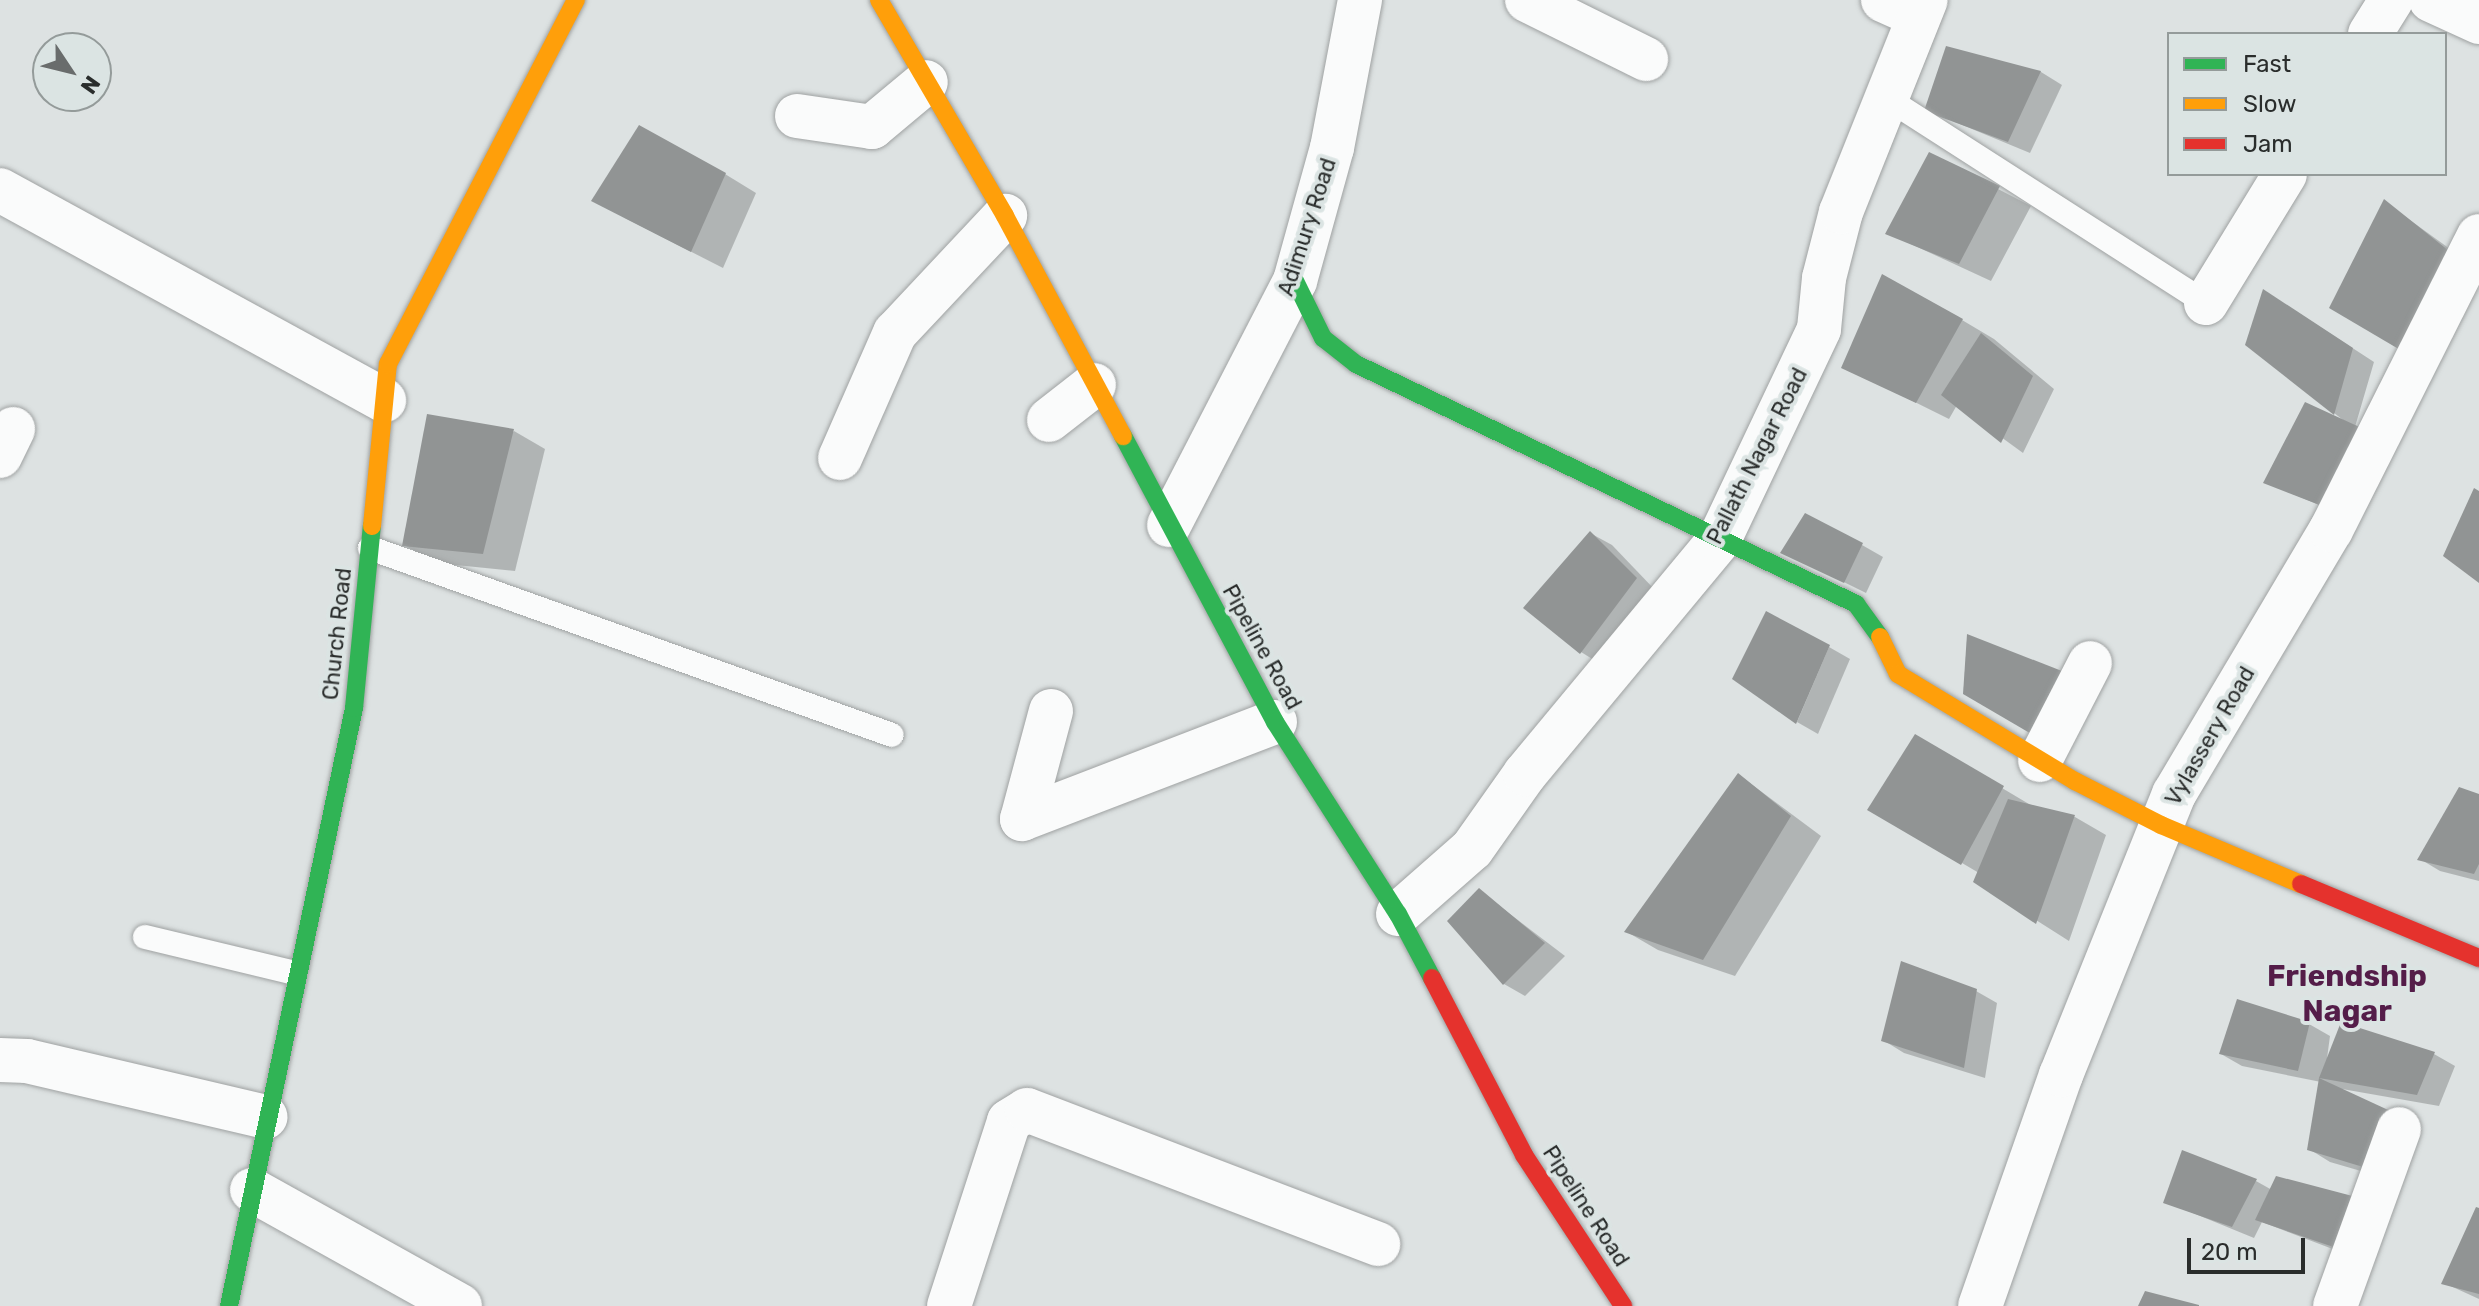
<!DOCTYPE html>
<html>
<head>
<meta charset="utf-8">
<style>
  body { margin:0 }
  #map { position:relative; width:2479px; height:1306px; overflow:hidden; background:#dde2e2; font-family:Rubik,sans-serif }
  div>[style] { position:absolute }
  .shadow>* { inset:0; background:#0003 }
  .building>* { inset:0; background:#919494 }
  .roads { filter:drop-shadow(0 0 2px #9fa2a2) drop-shadow(0 0 2px #9fa2a2) }
  .lane>* { height:24px; margin:-12px; padding:0 12px; transform-origin:12px; border-radius:12px; background:#fafbfb }
  .street>* { height:44px; margin:-22px; padding:0 22px; transform-origin:22px; border-radius:22px; background:#fafbfb }
  .fast>* { height:18px; margin:-9px; padding:0 9px; transform-origin:9px; border-radius:9px; background:#30b455 }
  .slow>* { height:18px; margin:-9px; padding:0 9px; transform-origin:9px; border-radius:9px; background:#ff9f0a }
  .jam>* { height:18px; margin:-9px; padding:0 9px; transform-origin:9px; border-radius:9px; background:#e5322d }
  span { translate:-50% -50%; white-space:nowrap; text-align:center; line-height:1.15; -webkit-text-stroke:8px #dbe4e3; paint-order:stroke }
  .street-label { font-size:22px; color:#2a2d2c }
  .district-label { font-size:30px; color:#541d49; font-weight:700 }
  .legend { position:absolute; left:2167px; top:32px; width:280px; height:144px; box-sizing:border-box; background:#dbe4e3; border:2px solid #949b9a; margin:0; padding:10px 14px; list-style:none; font-size:24px; color:#2a2d2c }
  .legend li { display:flex; align-items:center; gap:16px; height:40px }
  .legend b { width:40px; border:2px solid #949b9a }
  .north { position:absolute; left:32px; top:32px; width:80px; height:80px; box-sizing:border-box; background:#dbe4e3; border:2px solid #949b9a; border-radius:50%; rotate:125deg; font-size:22px; font-weight:700; line-height:32px; text-align:center; color:#2a2d2c }
  .north::after { content:''; display:block; margin:auto; width:28px; height:36px; background:#696c6c; clip-path:polygon(50% 0,100% 100%,50% 72%,0 100%) }
  .scale { position:absolute; left:2187px; top:1238px; width:118px; height:36px; box-sizing:border-box; border:4px solid #2a2d2c; border-top:0; padding-left:10px; font-size:24px; line-height:28px; white-space:nowrap; color:#2a2d2c; -webkit-text-stroke:6px #dbe4e3; paint-order:stroke }
</style>
</head>
<body>
<div id="map">
  <div class="shadow">
    <div style="clip-path:polygon(1947px 48px,2041px 72px,2062px 85px,2030px 153px,1926px 110px)"></div>
    <div style="clip-path:polygon(1930px 154px,2031px 206px,1991px 281px,1887px 233px)"></div>
    <div style="clip-path:polygon(725px 174px,756px 193px,723px 268px,625px 218px)"></div>
    <div style="clip-path:polygon(2385px 202px,2479px 270px,2434px 367px)"></div>
    <div style="clip-path:polygon(2285px 304px,2374px 362px,2355px 427px,2352px 519px,2265px 482px,2343px 420px,2248px 345px)"></div>
    <div style="clip-path:polygon(1962px 320px,1994px 339px,2054px 389px,2023px 453px,1957px 405px,1949px 419px,1844px 367px)"></div>
    <div style="clip-path:polygon(514px 431px,545px 449px,515px 571px,436px 563px,404px 545px)"></div>
    <div style="clip-path:polygon(1590px 533px,1612px 545px,1657px 592px,1602px 665px,1581px 652px)"></div>
    <div style="clip-path:polygon(1862px 545px,1883px 557px,1866px 593px,1783px 552px)"></div>
    <div style="clip-path:polygon(1829px 647px,1850px 659px,1818px 734px,1797px 722px)"></div>
    <div style="clip-path:polygon(1916px 737px,2034px 807px,2075px 817px,2106px 835px,2069px 941px,1975px 881px,1979px 873px,1870px 809px)"></div>
    <div style="clip-path:polygon(1739px 775px,1821px 836px,1735px 976px,1658px 950px,1627px 932px)"></div>
    <div style="clip-path:polygon(2479px 796px,2479px 881px,2440px 871px,2420px 859px)"></div>
    <div style="clip-path:polygon(1480px 891px,1565px 956px,1525px 996px,1504px 984px)"></div>
    <div style="clip-path:polygon(1976px 991px,1997px 1003px,1985px 1078px,1904px 1053px,1883px 1040px)"></div>
    <div style="clip-path:polygon(2309px 1024px,2330px 1036px,2326px 1066px,2434px 1054px,2455px 1066px,2439px 1106px,2342px 1089px,2395px 1181px,2330px 1162px,2309px 1149px,2321px 1082px,2242px 1066px,2221px 1054px)"></div>
    <div style="clip-path:polygon(2256px 1181px,2272px 1190px,2372px 1264px,2262px 1222px,2254px 1238px,2166px 1202px)"></div>
    <div style="clip-path:polygon(2479px 1210px,2479px 1299px,2444px 1283px)"></div>
  </div>
  <div class="building">
    <div style="clip-path:polygon(1946px 46px,2041px 71px,2008px 142px,1924px 111px)"></div>
    <div style="clip-path:polygon(639px 125px,726px 173px,691px 252px,591px 201px)"></div>
    <div style="clip-path:polygon(1929px 152px,2000px 186px,1959px 264px,1885px 234px)"></div>
    <div style="clip-path:polygon(2384px 199px,2449px 251px,2402px 351px,2329px 308px)"></div>
    <div style="clip-path:polygon(1882px 274px,1963px 319px,1916px 403px,1841px 368px)"></div>
    <div style="clip-path:polygon(2263px 289px,2353px 348px,2334px 415px,2245px 345px)"></div>
    <div style="clip-path:polygon(1981px 333px,2033px 376px,2001px 443px,1941px 395px)"></div>
    <div style="clip-path:polygon(2305px 402px,2366px 430px,2330px 509px,2263px 483px)"></div>
    <div style="clip-path:polygon(427px 414px,514px 429px,483px 554px,402px 546px)"></div>
    <div style="clip-path:polygon(2474px 488px,2479px 491px,2479px 583px,2443px 556px)"></div>
    <div style="clip-path:polygon(1805px 513px,1863px 543px,1844px 583px,1780px 553px)"></div>
    <div style="clip-path:polygon(1590px 531px,1637px 578px,1580px 654px,1523px 608px)"></div>
    <div style="clip-path:polygon(1766px 611px,1830px 645px,1796px 724px,1732px 679px)"></div>
    <div style="clip-path:polygon(1967px 634px,2067px 673px,2035px 736px,1963px 694px)"></div>
    <div style="clip-path:polygon(1915px 734px,2004px 786px,1961px 865px,1867px 810px)"></div>
    <div style="clip-path:polygon(1738px 773px,1791px 816px,1703px 960px,1624px 932px)"></div>
    <div style="clip-path:polygon(2459px 787px,2479px 794px,2479px 864px,2474px 874px,2417px 860px)"></div>
    <div style="clip-path:polygon(2008px 799px,2075px 815px,2036px 924px,1973px 882px)"></div>
    <div style="clip-path:polygon(1479px 888px,1545px 943px,1503px 985px,1447px 921px)"></div>
    <div style="clip-path:polygon(1901px 961px,1977px 989px,1964px 1068px,1881px 1041px)"></div>
    <div style="clip-path:polygon(2237px 999px,2310px 1022px,2298px 1071px,2219px 1054px)"></div>
    <div style="clip-path:polygon(2341px 1022px,2435px 1052px,2417px 1095px,2319px 1078px)"></div>
    <div style="clip-path:polygon(2319px 1078px,2399px 1115px,2373px 1170px,2307px 1150px)"></div>
    <div style="clip-path:polygon(2182px 1150px,2257px 1179px,2232px 1227px,2163px 1203px)"></div>
    <div style="clip-path:polygon(2276px 1176px,2360px 1198px,2351px 1253px,2255px 1220px)"></div>
    <div style="clip-path:polygon(2476px 1207px,2479px 1208px,2479px 1294px,2441px 1284px)"></div>
    <div style="clip-path:polygon(2145px 1291px,2199px 1305px,2199px 1306px,2138px 1306px)"></div>
  </div>
  <div class="roads">
    <div class="lane">
      <div style="left:1885px;top:97px;width:381px;rotate:32.7deg"></div>
      <div style="left:370px;top:548px;width:554px;rotate:19.71deg"></div>
      <div style="left:145px;top:937px;width:154px;rotate:13.5deg"></div>
    </div>
    <div class="street">
      <div style="left:1527px;top:0;width:133px;rotate:26.4deg"></div>
      <div style="left:1883px;top:0;width:39px;rotate:24deg"></div>
      <div style="left:2431px;top:0;width:53px;rotate:24.6deg"></div>
      <div style="left:2370px;top:34px;width:40px;rotate:-58deg"></div>
      <div style="left:797px;top:116px;width:76px;rotate:8.3deg"></div>
      <div style="left:872px;top:127px;width:70px;rotate:-39.8deg"></div>
      <div style="left:0;top:190px;width:438px;rotate:28.7deg"></div>
      <div style="left:2206px;top:303px;width:151px;rotate:-58.5deg"></div>
      <div style="left:1049px;top:420px;width:57px;rotate:-37.9deg"></div>
      <div style="left:0;top:456px;width:30px;rotate:-64deg"></div>
      <div style="left:840px;top:458px;width:137px;rotate:-66.3deg"></div>
      <div style="left:895px;top:333px;width:161px;rotate:-46.8deg"></div>
      <div style="left:1169px;top:525px;width:275px;rotate:-62.7deg"></div>
      <div style="left:1295px;top:281px;width:138px;rotate:-74.5deg"></div>
      <div style="left:1332px;top:148px;width:151px;rotate:-79.3deg"></div>
      <div style="left:1051px;top:711px;width:112px;rotate:105deg"></div>
      <div style="left:1022px;top:819px;width:271px;rotate:-21deg"></div>
      <div style="left:2040px;top:760px;width:109px;rotate:-62.7deg"></div>
      <div style="left:1398px;top:914px;width:98px;rotate:-41.3deg"></div>
      <div style="left:1472px;top:849px;width:92px;rotate:-54.8deg"></div>
      <div style="left:1525px;top:774px;width:304px;rotate:-50.3deg"></div>
      <div style="left:1719px;top:540px;width:233px;rotate:-64.6deg"></div>
      <div style="left:1819px;top:329px;width:51px;rotate:-84.4deg"></div>
      <div style="left:1824px;top:278px;width:68px;rotate:-75.6deg"></div>
      <div style="left:1841px;top:212px;width:228px;rotate:-68.2deg"></div>
      <div style="left:0;top:1060px;width:27px;rotate:2deg"></div>
      <div style="left:27px;top:1061px;width:245px;rotate:13.2deg"></div>
      <div style="left:252px;top:1190px;width:238px;rotate:29.1deg"></div>
      <div style="left:949px;top:1306px;width:194px;rotate:-72deg"></div>
      <div style="left:1009px;top:1121px;width:21px;rotate:-31deg"></div>
      <div style="left:1027px;top:1110px;width:376px;rotate:20.9deg"></div>
      <div style="left:1980px;top:1306px;width:245px;rotate:-70.7deg"></div>
      <div style="left:2061px;top:1075px;width:303px;rotate:-68.1deg"></div>
      <div style="left:2174px;top:794px;width:307px;rotate:-59.3deg"></div>
      <div style="left:2331px;top:530px;width:329px;rotate:-63.3deg"></div>
      <div style="left:2335px;top:1306px;width:188px;rotate:-70.1deg"></div>
    </div>
    <div class="fast">
      <div style="left:1295px;top:281px;width:64px;rotate:63.8deg"></div>
      <div style="left:1323px;top:338px;width:42px;rotate:38.2deg"></div>
      <div style="left:1356px;top:364px;width:555px;rotate:25.64deg"></div>
      <div style="left:1856px;top:604px;width:41px;rotate:54deg"></div>
      <div style="left:1123px;top:436px;width:324px;rotate:62deg"></div>
      <div style="left:1275px;top:722px;width:228px;rotate:57.4deg"></div>
      <div style="left:1398px;top:914px;width:72px;rotate:62deg"></div>
      <div style="left:229px;top:1306px;width:611px;rotate:-78.19deg"></div>
      <div style="left:354px;top:708px;width:183px;rotate:-84.4deg"></div>
    </div>
    <div class="slow">
      <div style="left:879px;top:0;width:250px;rotate:59.7deg"></div>
      <div style="left:1005px;top:216px;width:250px;rotate:61.8deg"></div>
      <div style="left:372px;top:526px;width:163px;rotate:-84.4deg"></div>
      <div style="left:388px;top:364px;width:410px;rotate:-62.7deg"></div>
      <div style="left:1880px;top:637px;width:41px;rotate:64.1deg"></div>
      <div style="left:1898px;top:674px;width:207px;rotate:31.2deg"></div>
      <div style="left:2075px;top:781px;width:97px;rotate:27.1deg"></div>
      <div style="left:2161px;top:825px;width:152px;rotate:22.9deg"></div>
    </div>
    <div class="jam">
      <div style="left:2301px;top:884px;width:193px;rotate:22.6deg"></div>
      <div style="left:1432px;top:978px;width:199px;rotate:62.5deg"></div>
      <div style="left:1524px;top:1155px;width:181px;rotate:56.7deg"></div>
    </div>
  </div>
  <div class="street-label">
    <span style="left:1307px;top:227px;rotate:-72deg">Adimury Road</span>
    <span style="left:1757px;top:456px;rotate:-63deg">Pallath Nagar Road</span>
    <span style="left:337px;top:634px;rotate:-84deg">Church Road</span>
    <span style="left:1262px;top:647px;rotate:61deg">Pipeline Road</span>
    <span style="left:2210px;top:736px;rotate:-60deg">Vylassery Road</span>
    <span style="left:1586px;top:1206px;rotate:57deg">Pipeline Road</span>
  </div>
  <div class="district-label">
    <span style="left:2347px;top:993px">Friendship<br>Nagar</span>
  </div>
  <ul class="legend">
  <li><b style="height:10px;background:#30b455"></b>Fast</li>
  <li><b style="height:10px;background:#ff9f0a"></b>Slow</li>
  <li><b style="height:10px;background:#e5322d"></b>Jam</li>
  </ul>
  <div class="north">N</div>
  <div class="scale">20 m</div>
</div>
</body>
</html>
